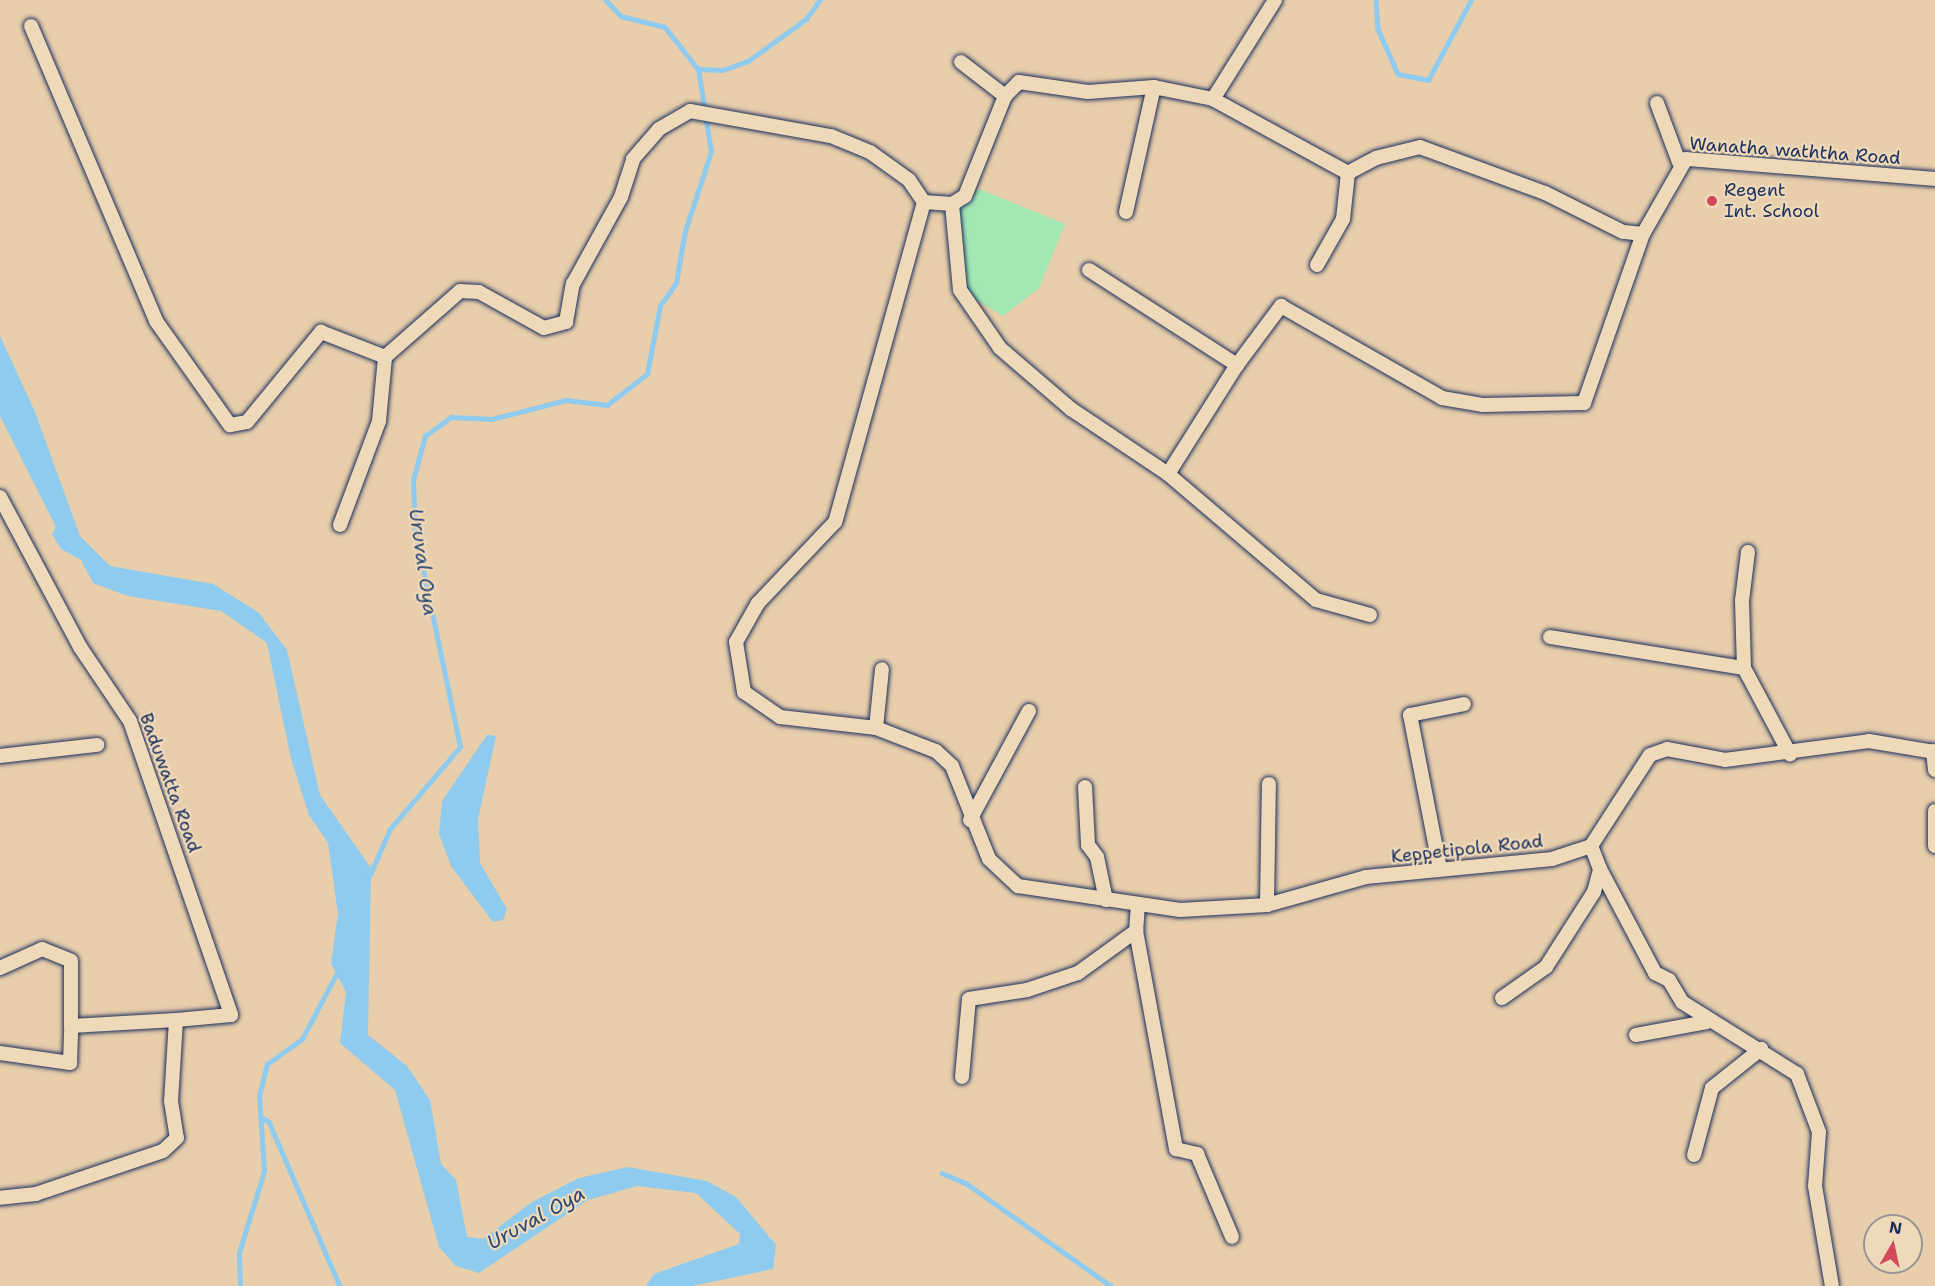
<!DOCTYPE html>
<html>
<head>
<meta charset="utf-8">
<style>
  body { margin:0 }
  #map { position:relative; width:1935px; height:1286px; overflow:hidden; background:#e8ceab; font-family:"Shantell Sans",sans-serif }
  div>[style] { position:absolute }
  .green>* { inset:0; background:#a3e8b4 }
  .water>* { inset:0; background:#8ecbee }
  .stream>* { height:4.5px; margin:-2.25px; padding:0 2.25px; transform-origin:2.25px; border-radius:2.25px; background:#8ecbee }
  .roads { filter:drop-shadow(0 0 2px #1b2f5e) drop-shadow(0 0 2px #1b2f5e) }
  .minor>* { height:14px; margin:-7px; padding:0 7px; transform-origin:7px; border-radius:7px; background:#eed9b8 }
  .dots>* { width:16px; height:16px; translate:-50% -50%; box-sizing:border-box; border:3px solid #eed9b8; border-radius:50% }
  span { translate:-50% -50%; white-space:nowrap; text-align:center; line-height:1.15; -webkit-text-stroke:4.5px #eed9b8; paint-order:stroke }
  .street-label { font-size:18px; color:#1b2f5e }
  .poi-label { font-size:18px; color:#1b2f5e }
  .left { translate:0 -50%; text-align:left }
  .water-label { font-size:20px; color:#2c4674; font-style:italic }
  .north { position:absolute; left:1863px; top:1214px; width:60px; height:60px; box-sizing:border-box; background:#eed9b8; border:2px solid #9a9594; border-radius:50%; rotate:9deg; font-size:16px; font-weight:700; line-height:24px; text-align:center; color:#1b2f5e }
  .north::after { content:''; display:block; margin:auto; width:21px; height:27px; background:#d1495b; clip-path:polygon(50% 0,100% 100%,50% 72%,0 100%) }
</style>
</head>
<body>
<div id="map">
  <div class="green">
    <div style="clip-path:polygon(979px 189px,1065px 224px,1039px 288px,1003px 316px,960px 290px,952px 204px)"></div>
  </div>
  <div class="water">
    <div style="clip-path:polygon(0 336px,35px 412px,80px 536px,110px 566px,213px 584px,259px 613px,287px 650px,320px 795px,371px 868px,368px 1035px,407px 1066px,430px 1100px,441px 1164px,456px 1180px,467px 1237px,483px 1239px,532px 1202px,579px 1178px,628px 1167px,707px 1181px,736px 1197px,776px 1245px,773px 1269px,692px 1286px,646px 1286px,654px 1274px,739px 1244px,740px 1234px,696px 1193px,637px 1186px,588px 1200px,479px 1273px,456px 1266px,439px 1247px,395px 1090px,340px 1043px,346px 992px,331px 963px,338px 914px,328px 843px,309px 815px,291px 759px,267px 643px,221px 611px,128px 596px,93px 583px,81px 560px,61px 549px,52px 534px,56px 527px,0 416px)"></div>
    <div style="clip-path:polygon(487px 735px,496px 736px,478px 819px,480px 863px,507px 909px,503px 920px,493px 922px,451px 866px,439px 834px,442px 801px)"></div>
  </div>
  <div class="stream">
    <div style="left:606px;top:0;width:22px;rotate:47deg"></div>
    <div style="left:621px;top:16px;width:45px;rotate:14deg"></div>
    <div style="left:665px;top:27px;width:53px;rotate:51.8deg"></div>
    <div style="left:1376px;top:0;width:29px;rotate:86deg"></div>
    <div style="left:1378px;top:29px;width:49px;rotate:66deg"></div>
    <div style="left:1398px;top:74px;width:31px;rotate:11deg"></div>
    <div style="left:1428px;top:80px;width:91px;rotate:-61.7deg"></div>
    <div style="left:369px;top:877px;width:52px;rotate:-66.4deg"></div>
    <div style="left:390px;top:829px;width:108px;rotate:-49.5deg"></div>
    <div style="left:460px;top:747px;width:220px;rotate:-101.8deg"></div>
    <div style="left:415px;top:532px;width:52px;rotate:-92.2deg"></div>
    <div style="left:413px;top:480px;width:46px;rotate:-74.7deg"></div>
    <div style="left:425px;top:436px;width:32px;rotate:-36deg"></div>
    <div style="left:451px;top:417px;width:41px;rotate:2.8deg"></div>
    <div style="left:492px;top:419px;width:76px;rotate:-14.4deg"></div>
    <div style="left:566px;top:400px;width:41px;rotate:7deg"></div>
    <div style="left:607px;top:405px;width:51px;rotate:-37.8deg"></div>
    <div style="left:647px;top:374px;width:69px;rotate:-79.2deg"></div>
    <div style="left:660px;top:306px;width:28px;rotate:-55deg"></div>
    <div style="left:676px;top:283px;width:53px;rotate:-80.2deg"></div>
    <div style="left:685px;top:231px;width:83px;rotate:-71.8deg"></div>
    <div style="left:711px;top:152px;width:84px;rotate:-98.9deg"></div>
    <div style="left:698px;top:69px;width:25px;rotate:2deg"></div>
    <div style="left:723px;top:70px;width:27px;rotate:-20deg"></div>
    <div style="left:748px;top:61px;width:72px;rotate:-35.9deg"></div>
    <div style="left:806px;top:19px;width:24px;rotate:-54deg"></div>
    <div style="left:260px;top:1116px;width:11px;rotate:34deg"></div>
    <div style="left:269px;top:1122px;width:179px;rotate:66.6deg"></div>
    <div style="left:942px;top:1173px;width:26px;rotate:23deg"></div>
    <div style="left:966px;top:1183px;width:178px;rotate:35.4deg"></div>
    <div style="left:240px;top:1286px;width:33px;rotate:-92deg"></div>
    <div style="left:239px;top:1253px;width:86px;rotate:-73deg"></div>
    <div style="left:264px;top:1171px;width:75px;rotate:-93.8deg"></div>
    <div style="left:259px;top:1096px;width:33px;rotate:-76deg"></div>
    <div style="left:267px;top:1064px;width:43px;rotate:-35.5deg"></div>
    <div style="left:302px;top:1039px;width:77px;rotate:-62.1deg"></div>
  </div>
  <div class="roads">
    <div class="minor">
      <div style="left:31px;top:26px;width:320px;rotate:67deg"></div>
      <div style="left:156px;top:321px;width:128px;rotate:54.6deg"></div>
      <div style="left:230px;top:425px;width:17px;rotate:-10deg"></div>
      <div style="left:247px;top:422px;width:117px;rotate:-50.6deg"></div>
      <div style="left:321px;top:332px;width:69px;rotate:21.3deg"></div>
      <div style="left:961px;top:62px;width:56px;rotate:37.7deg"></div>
      <div style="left:1213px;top:99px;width:117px;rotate:-57.9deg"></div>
      <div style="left:1657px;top:103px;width:63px;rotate:69.6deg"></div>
      <div style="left:1935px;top:179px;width:250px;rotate:-175.4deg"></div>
      <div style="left:1686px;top:159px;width:86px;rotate:119.8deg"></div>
      <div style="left:1643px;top:234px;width:20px;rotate:-174deg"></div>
      <div style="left:1623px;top:232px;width:87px;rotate:-153.4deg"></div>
      <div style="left:1545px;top:193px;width:133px;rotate:-159.8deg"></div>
      <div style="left:1420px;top:147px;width:45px;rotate:166deg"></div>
      <div style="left:1376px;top:158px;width:32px;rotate:152deg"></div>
      <div style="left:1348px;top:173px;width:154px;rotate:-151.3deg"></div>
      <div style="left:1213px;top:99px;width:60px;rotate:-168.5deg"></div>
      <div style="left:1154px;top:87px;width:66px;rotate:175.7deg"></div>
      <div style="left:1088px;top:92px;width:70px;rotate:-171.8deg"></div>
      <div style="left:1019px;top:82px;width:20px;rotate:135deg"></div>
      <div style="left:1005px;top:96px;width:108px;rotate:111.8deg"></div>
      <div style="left:965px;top:196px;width:15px;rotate:148deg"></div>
      <div style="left:952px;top:204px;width:28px;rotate:-176deg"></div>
      <div style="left:924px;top:202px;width:332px;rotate:105.5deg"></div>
      <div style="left:835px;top:522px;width:112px;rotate:133.5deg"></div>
      <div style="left:758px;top:603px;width:45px;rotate:119.4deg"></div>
      <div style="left:736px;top:642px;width:51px;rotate:80.9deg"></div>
      <div style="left:744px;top:692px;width:44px;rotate:34.8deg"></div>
      <div style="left:780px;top:717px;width:97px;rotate:6.5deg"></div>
      <div style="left:876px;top:728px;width:64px;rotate:21deg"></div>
      <div style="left:936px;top:751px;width:22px;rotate:43deg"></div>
      <div style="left:952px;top:766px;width:100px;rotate:68.3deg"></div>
      <div style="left:989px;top:859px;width:40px;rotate:43deg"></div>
      <div style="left:1018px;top:886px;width:164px;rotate:8.4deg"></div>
      <div style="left:1180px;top:910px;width:87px;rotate:-3.3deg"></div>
      <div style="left:1267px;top:905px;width:103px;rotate:-15.8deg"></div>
      <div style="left:1366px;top:877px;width:187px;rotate:-5.5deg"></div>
      <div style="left:1552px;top:859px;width:41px;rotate:-18.4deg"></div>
      <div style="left:1591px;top:846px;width:108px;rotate:-57deg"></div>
      <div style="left:1650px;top:755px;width:18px;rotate:-19deg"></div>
      <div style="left:1667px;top:749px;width:59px;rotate:10.7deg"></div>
      <div style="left:1725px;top:760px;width:145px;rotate:-7.5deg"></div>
      <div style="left:1869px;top:741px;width:67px;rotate:9.5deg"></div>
      <div style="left:952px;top:204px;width:86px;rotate:84.7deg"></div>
      <div style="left:960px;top:290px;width:70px;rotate:55.4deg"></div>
      <div style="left:1000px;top:348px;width:94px;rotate:40.7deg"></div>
      <div style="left:1071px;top:409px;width:117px;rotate:33.8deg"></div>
      <div style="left:1126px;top:212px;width:128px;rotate:-77.4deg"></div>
      <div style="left:1317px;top:265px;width:53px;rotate:-60.5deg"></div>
      <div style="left:1343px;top:219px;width:46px;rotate:-83.8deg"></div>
      <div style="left:1089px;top:270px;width:176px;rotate:32.7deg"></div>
      <div style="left:0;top:497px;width:170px;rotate:61.9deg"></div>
      <div style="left:80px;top:647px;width:89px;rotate:56deg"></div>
      <div style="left:130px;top:721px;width:311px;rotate:71deg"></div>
      <div style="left:231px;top:1015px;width:55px;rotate:174.8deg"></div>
      <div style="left:340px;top:525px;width:111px;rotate:-69.4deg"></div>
      <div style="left:379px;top:421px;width:64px;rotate:-84.6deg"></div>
      <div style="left:385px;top:357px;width:100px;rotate:-41.3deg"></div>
      <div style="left:460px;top:291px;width:19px;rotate:3deg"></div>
      <div style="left:479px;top:292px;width:74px;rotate:29deg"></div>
      <div style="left:544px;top:328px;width:23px;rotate:-15deg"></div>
      <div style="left:566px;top:322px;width:39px;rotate:-80deg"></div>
      <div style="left:573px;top:284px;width:99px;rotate:-61.1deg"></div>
      <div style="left:621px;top:197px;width:40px;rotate:-72deg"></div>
      <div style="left:633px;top:159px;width:40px;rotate:-49deg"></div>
      <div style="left:659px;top:129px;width:36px;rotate:-30deg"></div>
      <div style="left:690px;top:111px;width:143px;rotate:10.1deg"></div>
      <div style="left:831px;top:136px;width:42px;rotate:22.3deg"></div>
      <div style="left:870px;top:152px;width:48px;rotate:35.7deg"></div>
      <div style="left:909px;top:180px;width:27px;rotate:56deg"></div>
      <div style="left:1748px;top:552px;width:49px;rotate:97deg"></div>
      <div style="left:1742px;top:601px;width:67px;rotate:88.3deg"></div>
      <div style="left:1744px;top:668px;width:98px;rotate:61.9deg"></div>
      <div style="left:1370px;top:615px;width:56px;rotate:-164.5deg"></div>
      <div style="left:1316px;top:600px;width:194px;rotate:-139.6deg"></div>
      <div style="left:1168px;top:474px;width:129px;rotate:-57.7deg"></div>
      <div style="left:1237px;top:365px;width:74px;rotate:-53.3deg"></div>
      <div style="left:1281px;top:306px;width:185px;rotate:29.7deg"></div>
      <div style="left:1442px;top:398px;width:42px;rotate:9.7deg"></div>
      <div style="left:1483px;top:405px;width:101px;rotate:-1.1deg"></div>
      <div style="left:1584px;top:403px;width:179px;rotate:-70.8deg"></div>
      <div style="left:1550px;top:637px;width:196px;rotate:9.1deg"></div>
      <div style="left:876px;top:728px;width:59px;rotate:-84.2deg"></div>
      <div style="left:1933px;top:751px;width:19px;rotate:84deg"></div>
      <div style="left:0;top:756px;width:98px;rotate:-6.5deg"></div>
      <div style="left:1085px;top:787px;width:58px;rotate:87deg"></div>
      <div style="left:1088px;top:845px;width:15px;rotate:53deg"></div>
      <div style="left:1097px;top:857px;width:44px;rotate:78.2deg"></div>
      <div style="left:1935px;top:811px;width:35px;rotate:90deg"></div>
      <div style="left:970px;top:820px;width:124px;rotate:-61.6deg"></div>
      <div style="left:1440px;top:869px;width:157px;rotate:-101deg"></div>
      <div style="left:1410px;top:715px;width:55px;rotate:-11.5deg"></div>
      <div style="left:1600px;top:869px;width:118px;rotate:62.1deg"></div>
      <div style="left:1655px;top:973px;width:16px;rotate:27deg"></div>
      <div style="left:1669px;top:980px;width:26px;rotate:59deg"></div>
      <div style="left:1682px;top:1002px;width:136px;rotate:32.1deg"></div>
      <div style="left:1797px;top:1074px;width:62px;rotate:69.2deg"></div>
      <div style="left:1819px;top:1132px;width:54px;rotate:94.2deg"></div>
      <div style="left:1815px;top:1186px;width:101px;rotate:80.4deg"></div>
      <div style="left:1138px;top:904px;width:27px;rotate:94deg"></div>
      <div style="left:1136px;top:931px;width:222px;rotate:79.6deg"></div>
      <div style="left:1176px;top:1149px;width:22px;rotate:13deg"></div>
      <div style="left:1197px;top:1154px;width:90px;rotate:67.1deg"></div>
      <div style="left:1267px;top:905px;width:121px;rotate:-89.1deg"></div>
      <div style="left:0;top:968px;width:46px;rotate:-24.3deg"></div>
      <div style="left:42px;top:949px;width:31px;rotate:22deg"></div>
      <div style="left:71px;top:961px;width:65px;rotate:90deg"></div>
      <div style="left:71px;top:1026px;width:105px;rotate:-3.3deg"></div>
      <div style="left:176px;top:1020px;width:81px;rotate:93.5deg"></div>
      <div style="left:171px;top:1101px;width:37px;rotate:81deg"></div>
      <div style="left:177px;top:1138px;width:19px;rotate:137deg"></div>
      <div style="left:163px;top:1151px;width:134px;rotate:161.3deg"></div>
      <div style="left:36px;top:1194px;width:36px;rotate:174deg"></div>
      <div style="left:1502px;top:998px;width:54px;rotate:-35.2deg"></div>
      <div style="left:1546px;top:967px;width:89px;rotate:-57.4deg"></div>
      <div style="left:1594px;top:892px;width:24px;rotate:-75deg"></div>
      <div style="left:1600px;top:869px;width:25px;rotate:-111deg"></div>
      <div style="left:1636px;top:1035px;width:72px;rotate:-10.4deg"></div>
      <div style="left:0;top:1053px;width:71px;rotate:8.1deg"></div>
      <div style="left:70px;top:1063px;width:37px;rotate:-88deg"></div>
      <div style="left:962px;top:1077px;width:78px;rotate:-84.9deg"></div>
      <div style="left:969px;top:999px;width:59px;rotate:-8.8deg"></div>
      <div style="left:1027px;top:990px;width:54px;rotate:-18.4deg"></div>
      <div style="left:1078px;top:973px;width:72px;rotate:-35.9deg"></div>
      <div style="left:1694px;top:1155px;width:69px;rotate:-75deg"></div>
      <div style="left:1712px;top:1088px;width:63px;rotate:-38.5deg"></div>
    </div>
  </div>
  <div class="dots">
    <div style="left:1712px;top:201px;background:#d1495b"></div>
  </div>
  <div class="street-label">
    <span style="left:1795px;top:151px;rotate:4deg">Wanatha waththa Road</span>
    <span style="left:170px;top:783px;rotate:70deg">Baduwatta Road</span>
    <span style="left:1467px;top:849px;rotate:-6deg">Keppetipola Road</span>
  </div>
  <div class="poi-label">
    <span class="left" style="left:1724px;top:201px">Regent<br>Int. School</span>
  </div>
  <div class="water-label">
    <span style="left:423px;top:562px;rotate:82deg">Uruval Oya</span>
    <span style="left:536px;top:1218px;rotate:-29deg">Uruval Oya</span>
  </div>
  <div class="north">N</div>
</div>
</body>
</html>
